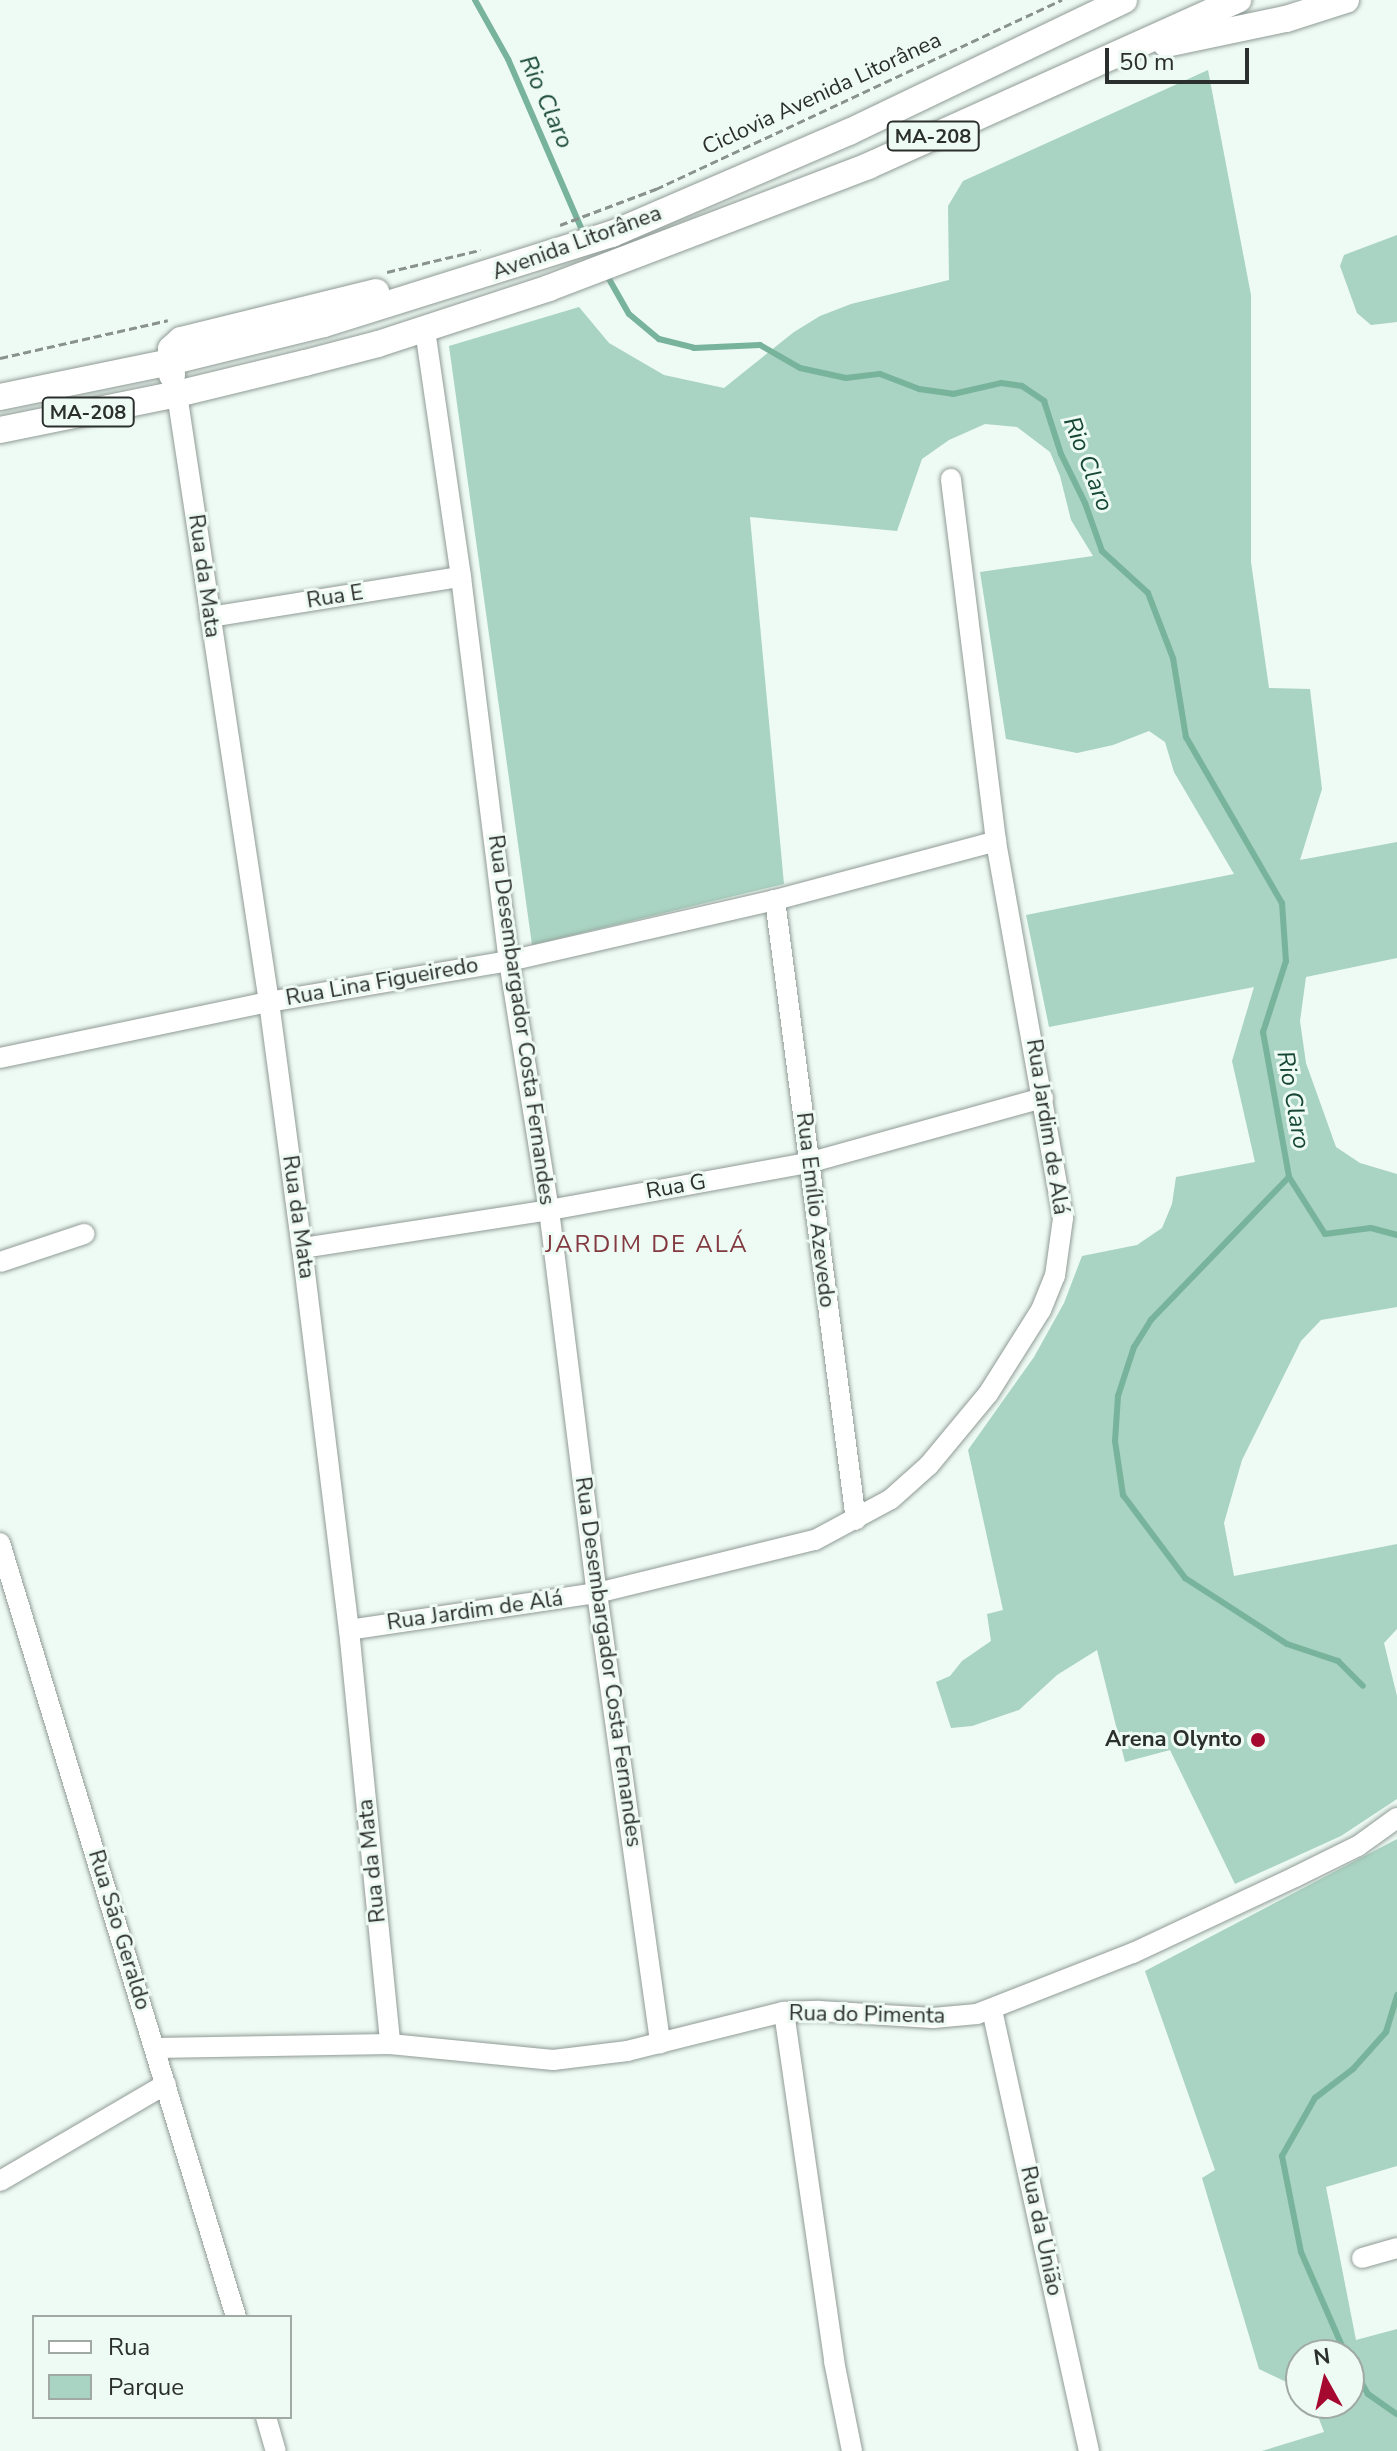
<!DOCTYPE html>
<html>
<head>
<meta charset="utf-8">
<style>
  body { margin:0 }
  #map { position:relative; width:1397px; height:2451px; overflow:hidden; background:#eefaf4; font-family:"Nunito Sans",sans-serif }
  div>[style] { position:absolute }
  .green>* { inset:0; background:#a9d3c2 }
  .stream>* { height:6px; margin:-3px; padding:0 3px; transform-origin:3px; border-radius:3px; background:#78b39c }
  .path>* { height:3px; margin-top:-1.5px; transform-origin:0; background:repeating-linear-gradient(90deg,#8a928e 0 8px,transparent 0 12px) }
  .roads { filter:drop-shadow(0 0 2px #909b96) drop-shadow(0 0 2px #909b96) }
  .minor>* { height:20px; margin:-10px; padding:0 10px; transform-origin:10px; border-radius:10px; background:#fff }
  .major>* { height:26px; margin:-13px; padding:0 13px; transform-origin:13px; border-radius:13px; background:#fff }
  .dots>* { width:22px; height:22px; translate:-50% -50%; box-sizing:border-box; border:4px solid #eefaf4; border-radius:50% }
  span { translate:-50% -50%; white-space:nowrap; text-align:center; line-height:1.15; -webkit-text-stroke:6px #eefaf4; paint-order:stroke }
  .shield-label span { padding:2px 6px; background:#eefaf4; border:2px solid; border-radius:6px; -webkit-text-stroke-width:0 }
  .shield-label { font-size:20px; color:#2b2f2d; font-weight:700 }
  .street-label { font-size:22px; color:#2b2f2d }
  .poi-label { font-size:22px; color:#2b2f2d; font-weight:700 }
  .right { translate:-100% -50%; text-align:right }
  .water-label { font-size:24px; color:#164737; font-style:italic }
  .neighbourhood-label { font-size:24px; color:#82393f; letter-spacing:2px }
  .legend { position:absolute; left:32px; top:2315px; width:260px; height:104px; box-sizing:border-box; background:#eefaf4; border:2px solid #a0a9a4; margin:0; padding:10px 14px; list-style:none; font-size:24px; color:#2b2f2d }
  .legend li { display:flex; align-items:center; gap:16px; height:40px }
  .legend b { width:40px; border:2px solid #a0a9a4 }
  .north { position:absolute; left:1285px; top:2339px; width:80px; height:80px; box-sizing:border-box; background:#eefaf4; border:2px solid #a0a9a4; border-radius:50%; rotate:352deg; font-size:22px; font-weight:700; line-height:32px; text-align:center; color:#2b2f2d }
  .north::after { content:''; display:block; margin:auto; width:28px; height:36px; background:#a50930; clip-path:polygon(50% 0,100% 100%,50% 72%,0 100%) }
  .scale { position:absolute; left:1105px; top:48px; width:144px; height:36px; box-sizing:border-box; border:4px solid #2b2f2d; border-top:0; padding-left:10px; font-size:24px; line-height:28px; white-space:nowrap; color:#2b2f2d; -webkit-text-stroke:6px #eefaf4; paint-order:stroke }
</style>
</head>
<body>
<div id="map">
  <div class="green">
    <div style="clip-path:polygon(1208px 70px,1251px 295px,1251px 562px,1269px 688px,1310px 689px,1322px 789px,1300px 860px,1397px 842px,1397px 958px,1306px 977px,1300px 1021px,1306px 1063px,1336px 1147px,1360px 1163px,1397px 1174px,1397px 1307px,1321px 1320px,1301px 1341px,1242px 1460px,1224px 1523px,1234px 1576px,1397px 1544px,1397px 1629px,1384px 1643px,1397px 1696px,1397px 1799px,1341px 1836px,1235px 1884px,1170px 1750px,1125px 1762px,1097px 1650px,1057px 1675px,1019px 1710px,972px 1726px,951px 1728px,936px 1682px,950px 1676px,962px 1661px,991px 1641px,987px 1614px,1003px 1610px,968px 1450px,1034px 1357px,1064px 1303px,1082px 1256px,1137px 1245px,1162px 1228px,1172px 1204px,1176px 1177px,1255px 1162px,1232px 1061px,1254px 987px,1049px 1027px,1026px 915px,1234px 874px,1174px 772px,1165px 742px,1149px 731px,1113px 745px,1077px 753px,1006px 739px,980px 572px,1093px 556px,1071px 520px,1060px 476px,1050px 452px,1017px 427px,985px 424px,949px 440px,922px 459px,897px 531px,750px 517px,784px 884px,532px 945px,449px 346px,579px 307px,609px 343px,664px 375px,724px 388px,794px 332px,820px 316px,851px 304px,949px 280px,948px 206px,963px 181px)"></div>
    <div style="clip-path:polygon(1397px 235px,1397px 322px,1371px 325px,1357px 313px,1340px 266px,1344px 255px)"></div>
    <div style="clip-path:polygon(1397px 1839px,1397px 2166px,1326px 2187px,1356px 2340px,1397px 2329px,1397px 2451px,1262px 2451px,1324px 2432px,1313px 2403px,1349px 2403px,1349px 2355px,1301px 2355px,1301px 2389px,1259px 2369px,1202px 2178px,1215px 2170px,1145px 1971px)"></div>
  </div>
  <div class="stream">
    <div style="left:475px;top:0;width:68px;rotate:60.8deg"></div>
    <div style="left:508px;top:59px;width:192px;rotate:66.6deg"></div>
    <div style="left:605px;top:272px;width:48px;rotate:60.3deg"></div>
    <div style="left:629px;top:314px;width:39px;rotate:40deg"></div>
    <div style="left:659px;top:339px;width:36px;rotate:14deg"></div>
    <div style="left:694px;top:348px;width:66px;rotate:-2.6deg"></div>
    <div style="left:760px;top:345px;width:46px;rotate:29.9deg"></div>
    <div style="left:800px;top:368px;width:47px;rotate:12.3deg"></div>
    <div style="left:846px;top:378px;width:34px;rotate:-7deg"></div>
    <div style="left:880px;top:374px;width:42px;rotate:21deg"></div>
    <div style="left:919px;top:389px;width:34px;rotate:8deg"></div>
    <div style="left:953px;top:394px;width:49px;rotate:-12.9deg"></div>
    <div style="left:1001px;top:383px;width:21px;rotate:8deg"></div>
    <div style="left:1022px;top:386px;width:27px;rotate:34deg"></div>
    <div style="left:1044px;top:401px;width:56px;rotate:72.2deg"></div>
    <div style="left:1061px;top:454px;width:55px;rotate:63.9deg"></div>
    <div style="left:1085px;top:503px;width:51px;rotate:70.5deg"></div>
    <div style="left:1102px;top:551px;width:62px;rotate:42.4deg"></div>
    <div style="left:1148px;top:593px;width:70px;rotate:69deg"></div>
    <div style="left:1173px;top:658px;width:80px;rotate:80.7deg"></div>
    <div style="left:1186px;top:737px;width:192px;rotate:60deg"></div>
    <div style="left:1282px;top:903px;width:58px;rotate:86.1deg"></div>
    <div style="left:1286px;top:961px;width:75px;rotate:107.9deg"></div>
    <div style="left:1263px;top:1032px;width:147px;rotate:79.8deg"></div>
    <div style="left:1289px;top:1177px;width:67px;rotate:57.7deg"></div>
    <div style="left:1325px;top:1234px;width:46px;rotate:-7.4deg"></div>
    <div style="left:1371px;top:1228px;width:27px;rotate:15deg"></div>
    <div style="left:1289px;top:1177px;width:199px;rotate:134deg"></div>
    <div style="left:1151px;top:1320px;width:32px;rotate:122deg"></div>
    <div style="left:1134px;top:1347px;width:52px;rotate:108.1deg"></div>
    <div style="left:1118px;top:1396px;width:45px;rotate:93.8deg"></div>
    <div style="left:1115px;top:1441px;width:55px;rotate:81.6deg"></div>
    <div style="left:1123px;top:1495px;width:104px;rotate:53.2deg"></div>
    <div style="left:1185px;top:1578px;width:121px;rotate:32.9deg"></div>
    <div style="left:1287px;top:1644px;width:54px;rotate:18.4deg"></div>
    <div style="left:1338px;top:1661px;width:35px;rotate:45deg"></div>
    <div style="left:1346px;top:2355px;width:112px;rotate:-113.6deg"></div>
    <div style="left:1301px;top:2252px;width:98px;rotate:-101.2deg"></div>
    <div style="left:1282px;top:2156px;width:67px;rotate:-60.4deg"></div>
    <div style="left:1315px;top:2098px;width:48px;rotate:-37.3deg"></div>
    <div style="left:1353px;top:2069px;width:50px;rotate:-48.3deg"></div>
    <div style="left:1386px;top:2032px;width:39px;rotate:-73deg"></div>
    <div style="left:1349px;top:2360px;width:39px;rotate:61deg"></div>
    <div style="left:1368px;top:2394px;width:35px;rotate:35deg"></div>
  </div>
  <div class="path">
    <div style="left:560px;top:225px;width:103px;rotate:-20.6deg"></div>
    <div style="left:656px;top:189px;width:448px;rotate:-25deg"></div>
    <div style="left:387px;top:272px;width:96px;rotate:-13.3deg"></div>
    <div style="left:0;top:358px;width:172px;rotate:-12.7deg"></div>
  </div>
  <div class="roads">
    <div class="minor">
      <div style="left:425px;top:330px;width:250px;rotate:81.7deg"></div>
      <div style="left:461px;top:577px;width:387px;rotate:82.9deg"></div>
      <div style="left:509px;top:961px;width:252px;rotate:80.9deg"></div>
      <div style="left:549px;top:1210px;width:386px;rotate:82.9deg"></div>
      <div style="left:597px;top:1593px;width:455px;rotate:82deg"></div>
      <div style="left:177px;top:394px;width:615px;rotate:81.4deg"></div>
      <div style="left:269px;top:1002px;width:248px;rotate:82.4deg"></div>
      <div style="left:302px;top:1248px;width:385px;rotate:83deg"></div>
      <div style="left:349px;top:1630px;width:416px;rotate:84.3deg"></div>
      <div style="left:210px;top:617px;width:254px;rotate:-9.1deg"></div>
      <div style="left:775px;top:900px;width:625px;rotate:82.56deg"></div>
      <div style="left:0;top:1058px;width:275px;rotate:-11.8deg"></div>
      <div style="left:269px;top:1002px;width:243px;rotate:-9.7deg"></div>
      <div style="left:509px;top:961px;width:273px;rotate:-12.9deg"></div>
      <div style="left:775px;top:900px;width:229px;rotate:-14.9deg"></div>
      <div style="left:302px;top:1248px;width:250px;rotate:-8.7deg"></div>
      <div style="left:549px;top:1210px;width:263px;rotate:-10.3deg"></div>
      <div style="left:808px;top:1163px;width:244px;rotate:-15.5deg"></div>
      <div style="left:0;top:1262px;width:89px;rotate:-18.4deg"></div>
      <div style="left:0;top:1543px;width:809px;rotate:73.04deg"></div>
      <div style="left:349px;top:1630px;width:251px;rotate:-8.5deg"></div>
      <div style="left:597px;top:1593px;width:224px;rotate:-13.7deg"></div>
      <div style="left:815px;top:1540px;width:86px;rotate:-28.3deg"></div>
      <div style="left:891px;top:1499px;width:51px;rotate:-41.8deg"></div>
      <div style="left:929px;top:1465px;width:92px;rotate:-50.3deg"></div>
      <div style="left:988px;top:1394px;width:99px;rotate:-57.8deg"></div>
      <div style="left:1041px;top:1310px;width:37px;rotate:-68deg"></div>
      <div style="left:1055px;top:1276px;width:59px;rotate:-82.1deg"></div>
      <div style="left:1063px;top:1218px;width:383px;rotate:-100.1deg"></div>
      <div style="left:996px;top:841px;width:365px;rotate:-97.1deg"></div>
      <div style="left:992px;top:2010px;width:452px;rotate:77.6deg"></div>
      <div style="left:784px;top:2012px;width:353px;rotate:81.8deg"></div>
      <div style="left:834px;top:2361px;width:92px;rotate:78.7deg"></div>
      <div style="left:155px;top:2048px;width:235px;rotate:-1deg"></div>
      <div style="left:390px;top:2044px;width:164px;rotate:5.6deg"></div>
      <div style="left:553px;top:2060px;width:75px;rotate:-6.9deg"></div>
      <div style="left:627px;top:2051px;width:162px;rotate:-14deg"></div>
      <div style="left:784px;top:2012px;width:35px;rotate:-2deg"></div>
      <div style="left:819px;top:2011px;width:114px;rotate:3.5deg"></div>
      <div style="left:933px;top:2018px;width:44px;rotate:-5.2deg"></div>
      <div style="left:977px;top:2014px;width:168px;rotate:-21.4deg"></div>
      <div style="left:1133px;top:1953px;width:179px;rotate:-25.1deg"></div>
      <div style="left:1295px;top:1877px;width:70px;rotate:-26.2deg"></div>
      <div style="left:1358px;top:1846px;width:48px;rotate:-35.7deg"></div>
      <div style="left:0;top:2181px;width:192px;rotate:-30.3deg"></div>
      <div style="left:1362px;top:2258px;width:36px;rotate:-16deg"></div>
      <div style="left:266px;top:2417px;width:35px;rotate:74deg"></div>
    </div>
    <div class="major">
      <div style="left:1166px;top:44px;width:123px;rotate:-11.8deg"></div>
      <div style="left:1286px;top:19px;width:63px;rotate:-17.6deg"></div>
      <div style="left:172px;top:375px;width:26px;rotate:-92deg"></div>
      <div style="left:171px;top:349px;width:13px;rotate:-42deg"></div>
      <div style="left:181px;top:340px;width:201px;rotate:-13.8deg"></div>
      <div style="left:0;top:397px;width:174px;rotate:-11.6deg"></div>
      <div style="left:170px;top:362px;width:159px;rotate:-13.9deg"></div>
      <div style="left:324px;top:324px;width:302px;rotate:-17.4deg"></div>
      <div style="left:612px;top:234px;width:258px;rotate:-23.3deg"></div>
      <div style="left:849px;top:132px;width:305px;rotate:-25.6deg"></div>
      <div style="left:0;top:430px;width:181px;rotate:-11.5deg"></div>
      <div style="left:177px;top:394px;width:132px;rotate:-13.6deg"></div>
      <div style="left:305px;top:363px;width:75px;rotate:-14.6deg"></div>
      <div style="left:378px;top:344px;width:180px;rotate:-18.1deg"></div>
      <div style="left:549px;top:288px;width:342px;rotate:-20.9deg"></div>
      <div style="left:868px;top:166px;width:406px;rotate:-24.2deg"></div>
    </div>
  </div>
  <div class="dots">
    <div style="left:1258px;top:1740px;background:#a50930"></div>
  </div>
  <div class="shield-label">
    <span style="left:933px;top:136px">MA-208</span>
    <span style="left:88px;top:412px">MA-208</span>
  </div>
  <div class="street-label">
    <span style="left:822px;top:94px;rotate:-25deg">Ciclovia Avenida Litorânea</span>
    <span style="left:577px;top:243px;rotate:-20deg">Avenida Litorânea</span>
    <span style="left:204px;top:576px;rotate:82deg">Rua da Mata</span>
    <span style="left:335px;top:597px;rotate:-9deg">Rua E</span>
    <span style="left:382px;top:982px;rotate:-10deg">Rua Lina Figueiredo</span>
    <span style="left:521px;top:1020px;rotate:82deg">Rua Desembargador Costa Fernandes</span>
    <span style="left:1047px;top:1127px;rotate:81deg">Rua Jardim de Alá</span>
    <span style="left:676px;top:1187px;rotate:-10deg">Rua G</span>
    <span style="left:815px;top:1210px;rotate:83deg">Rua Emílio Azevedo</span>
    <span style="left:298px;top:1217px;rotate:82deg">Rua da Mata</span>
    <span style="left:475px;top:1611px;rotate:-8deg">Rua Jardim de Alá</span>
    <span style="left:608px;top:1662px;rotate:82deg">Rua Desembargador Costa Fernandes</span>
    <span style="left:372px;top:1861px;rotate:-96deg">Rua da Mata</span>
    <span style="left:119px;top:1930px;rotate:73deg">Rua São Geraldo</span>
    <span style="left:867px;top:2015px;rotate:1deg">Rua do Pimenta</span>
    <span style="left:1041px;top:2231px;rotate:78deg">Rua da União</span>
  </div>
  <div class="poi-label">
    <span class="right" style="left:1242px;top:1740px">Arena Olynto</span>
  </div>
  <div class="water-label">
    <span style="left:546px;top:102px;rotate:66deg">Rio Claro</span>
    <span style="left:1088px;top:464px;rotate:69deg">Rio Claro</span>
    <span style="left:1293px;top:1100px;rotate:80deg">Rio Claro</span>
  </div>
  <div class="neighbourhood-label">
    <span style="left:647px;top:1245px">JARDIM DE ALÁ</span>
  </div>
  <ul class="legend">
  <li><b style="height:10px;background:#fff"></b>Rua</li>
  <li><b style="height:22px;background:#a9d3c2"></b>Parque</li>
  </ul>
  <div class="north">N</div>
  <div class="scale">50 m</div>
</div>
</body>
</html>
